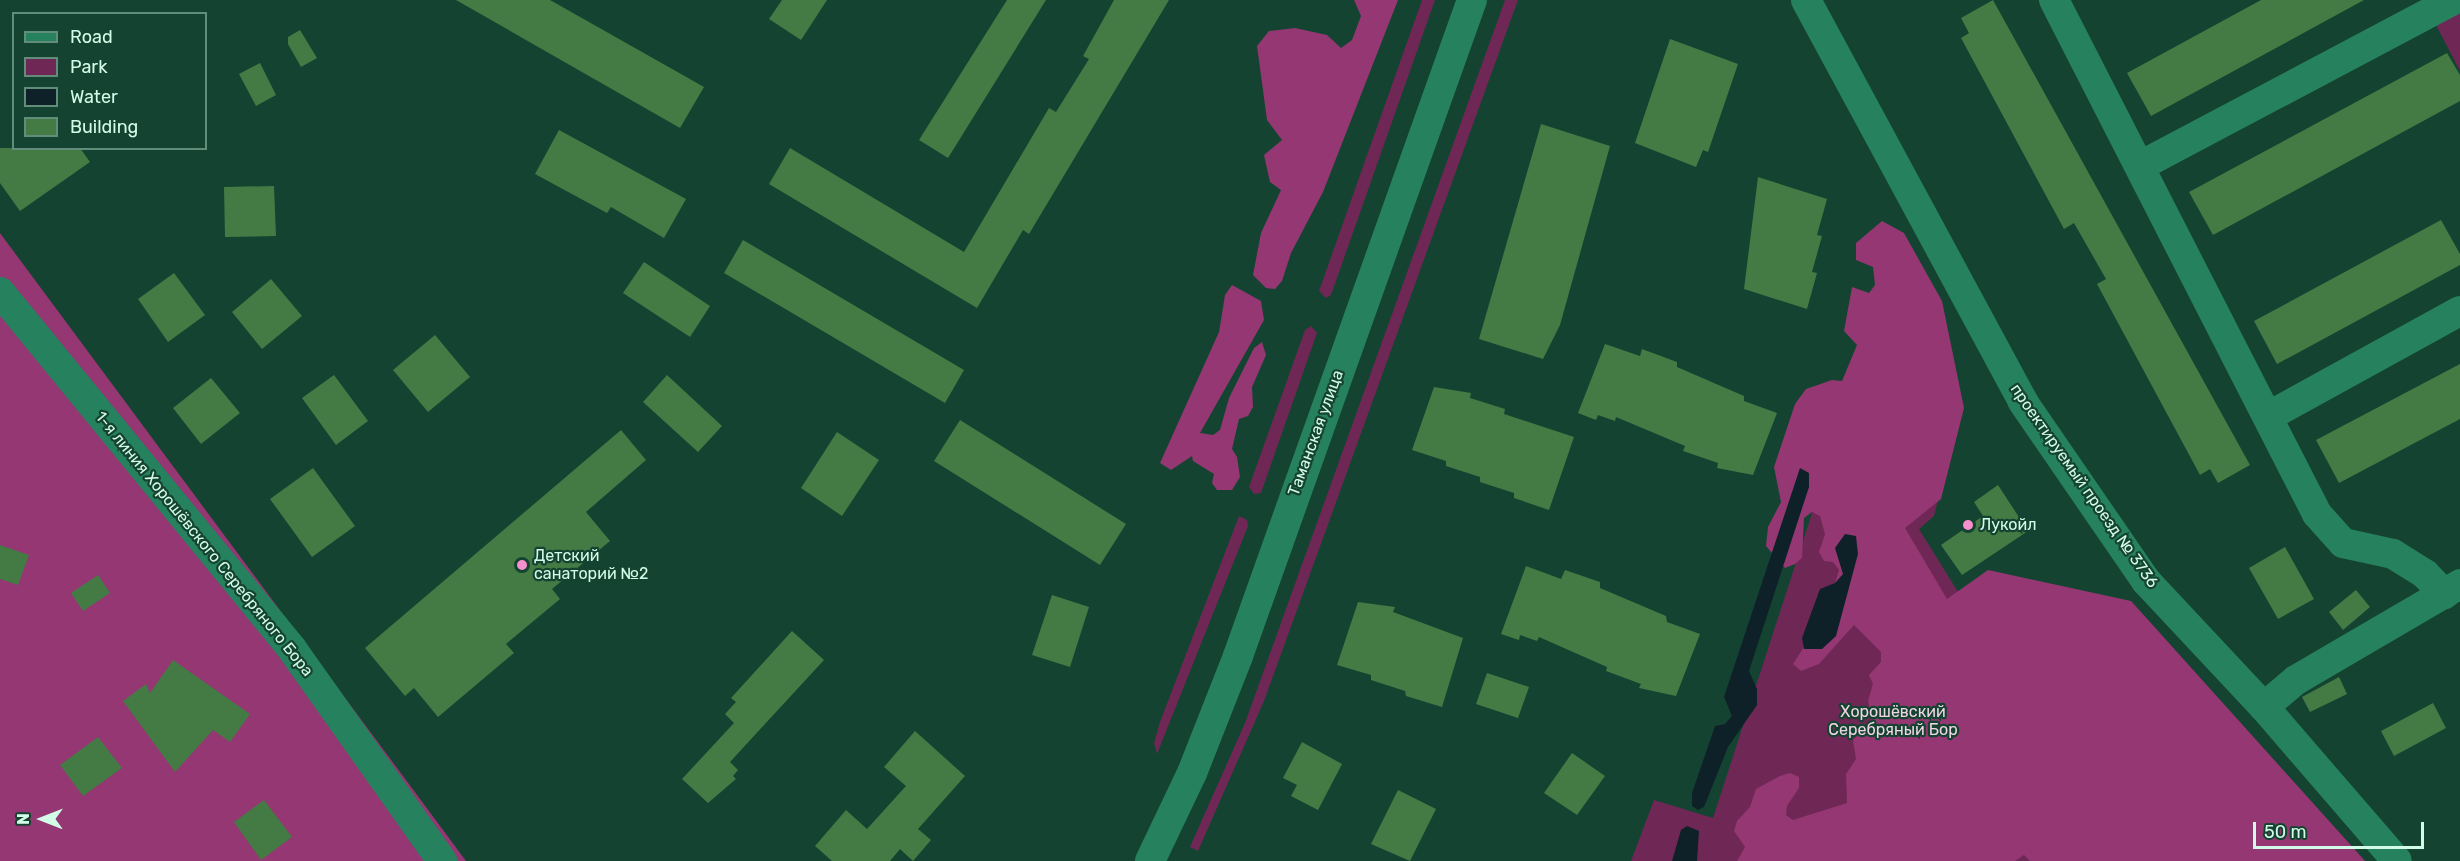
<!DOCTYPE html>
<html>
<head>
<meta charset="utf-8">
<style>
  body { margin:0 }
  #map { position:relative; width:2460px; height:861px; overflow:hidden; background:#154331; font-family:Rubik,sans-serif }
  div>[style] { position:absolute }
  .green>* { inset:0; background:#6f2855 }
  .forest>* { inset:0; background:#943773 }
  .water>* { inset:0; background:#0e2128 }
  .building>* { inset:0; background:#447a44 }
  .minor>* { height:30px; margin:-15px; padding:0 15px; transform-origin:15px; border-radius:15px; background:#26815f }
  .dots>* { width:16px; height:16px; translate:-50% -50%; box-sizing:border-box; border:3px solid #154331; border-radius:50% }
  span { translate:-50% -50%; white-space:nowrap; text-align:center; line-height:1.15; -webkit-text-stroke:4.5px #154331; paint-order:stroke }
  .street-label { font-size:16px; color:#d3fce8 }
  .poi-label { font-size:16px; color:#d3fce8 }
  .left { translate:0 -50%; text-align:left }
  .park-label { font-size:16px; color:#f0d6e4 }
  .legend { position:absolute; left:12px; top:12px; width:195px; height:138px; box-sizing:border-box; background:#154331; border:2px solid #618d7a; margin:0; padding:8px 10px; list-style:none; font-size:18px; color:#d3fce8 }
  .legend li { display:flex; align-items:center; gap:12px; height:30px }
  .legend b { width:30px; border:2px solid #618d7a }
  .north { position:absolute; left:12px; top:789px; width:60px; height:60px; -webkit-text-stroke:4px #154331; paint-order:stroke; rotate:270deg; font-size:16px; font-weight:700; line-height:24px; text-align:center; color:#d3fce8 }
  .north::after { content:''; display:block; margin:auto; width:21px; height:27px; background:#d3fce8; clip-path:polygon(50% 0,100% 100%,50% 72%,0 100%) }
  .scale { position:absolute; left:2253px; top:822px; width:171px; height:27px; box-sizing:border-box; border:3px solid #d3fce8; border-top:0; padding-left:8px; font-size:18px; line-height:21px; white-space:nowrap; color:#d3fce8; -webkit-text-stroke:4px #154331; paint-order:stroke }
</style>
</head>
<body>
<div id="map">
  <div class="green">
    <div style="clip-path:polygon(1422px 0,1435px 0,1331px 295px,1326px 298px,1319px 291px)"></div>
    <div style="clip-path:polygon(1505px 0,1518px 0,1264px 701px,1198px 851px,1190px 847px,1245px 723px)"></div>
    <div style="clip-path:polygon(2423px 0,2460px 0,2460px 71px)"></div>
    <div style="clip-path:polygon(1895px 258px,1958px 418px,1934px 516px,1919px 529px,1963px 600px,1997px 593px,2131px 601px,2365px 861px,1631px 861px,1654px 800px,1713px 818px)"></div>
    <div style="clip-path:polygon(1311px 326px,1317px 333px,1261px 493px,1254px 494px,1249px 487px,1305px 330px)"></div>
    <div style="clip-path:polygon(1239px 516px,1247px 520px,1248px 526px,1157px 754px,1154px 743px,1160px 722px)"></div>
  </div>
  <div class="forest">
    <div style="clip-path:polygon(1354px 0,1398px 0,1323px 192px,1291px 253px,1282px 281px,1275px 289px,1266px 288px,1253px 275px,1261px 233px,1281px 190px,1270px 182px,1264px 155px,1282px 140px,1267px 120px,1257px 46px,1269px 31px,1295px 28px,1327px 35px,1341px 48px,1352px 40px,1361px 16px)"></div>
    <div style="clip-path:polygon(1882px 221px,1904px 233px,1942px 301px,1964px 408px,1941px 499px,1905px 528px,1947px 599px,1988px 570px,2131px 601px,2365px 861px,2030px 861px,2024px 855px,2015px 861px,1737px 861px,1745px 847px,1734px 831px,1737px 821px,1750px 807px,1756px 789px,1780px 776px,1790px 773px,1799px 777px,1799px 788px,1787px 806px,1786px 815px,1793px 820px,1847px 803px,1846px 774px,1856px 759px,1853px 740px,1872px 719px,1868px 701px,1873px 684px,1869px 675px,1881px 662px,1881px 652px,1854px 625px,1819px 664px,1801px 671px,1793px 664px,1827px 611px,1839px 570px,1833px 562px,1824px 561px,1819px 552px,1825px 534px,1820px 516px,1812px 512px,1804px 518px,1802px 558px,1795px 564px,1785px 568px,1766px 546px,1768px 527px,1781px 502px,1774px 467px,1795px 404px,1806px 389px,1832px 380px,1842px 381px,1857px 345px,1844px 331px,1852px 287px,1869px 293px,1875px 285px,1873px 267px,1856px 260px,1856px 243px)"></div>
    <div style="clip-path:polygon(0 233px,466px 861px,0 861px)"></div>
    <div style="clip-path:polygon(1232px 285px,1261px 301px,1264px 320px,1200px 433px,1213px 435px,1220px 430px,1229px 398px,1254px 348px,1262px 342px,1266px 355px,1252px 387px,1253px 407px,1248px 416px,1239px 419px,1232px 449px,1237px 457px,1240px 477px,1232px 490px,1217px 490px,1212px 483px,1214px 474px,1193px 461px,1192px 456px,1171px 470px,1160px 463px,1219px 332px,1225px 295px)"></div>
  </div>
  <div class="water">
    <div style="clip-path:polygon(1800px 468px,1809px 473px,1809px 487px,1749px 671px,1757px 689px,1757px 705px,1728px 747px,1704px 807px,1698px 810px,1692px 806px,1692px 793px,1715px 726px,1725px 724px,1732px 716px,1724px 697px)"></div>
    <div style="clip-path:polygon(1845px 534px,1856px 536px,1858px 554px,1836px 636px,1822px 649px,1804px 649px,1802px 638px,1820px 589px,1835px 583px,1843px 574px,1835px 548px)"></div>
    <div style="clip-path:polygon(1687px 826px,1699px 831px,1697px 861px,1672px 861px,1681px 830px)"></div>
  </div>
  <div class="building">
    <div style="clip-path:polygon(456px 0,550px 0,704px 87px,680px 128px)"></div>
    <div style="clip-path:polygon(782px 0,827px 0,801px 40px,769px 19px)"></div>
    <div style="clip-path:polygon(1007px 0,1046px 0,948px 158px,919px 140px)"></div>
    <div style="clip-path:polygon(1114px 0,1169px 0,1029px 234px,1023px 230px,977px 308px,769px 184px,790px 148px,964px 252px,1049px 108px,1056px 112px,1089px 59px,1083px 56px)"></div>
    <div style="clip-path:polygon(1993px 0,2250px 465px,2218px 483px,2210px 469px,2200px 475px,2097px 284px,2106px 279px,2074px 223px,2064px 229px,1961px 38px,1969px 33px,1961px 18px)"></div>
    <div style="clip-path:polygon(2261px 0,2364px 0,2151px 116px,2127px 73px)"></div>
    <div style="clip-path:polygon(300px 30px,317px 58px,301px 67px,288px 44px,288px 37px)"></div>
    <div style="clip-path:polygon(1670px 39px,1738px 64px,1708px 152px,1703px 150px,1696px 167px,1635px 143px)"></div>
    <div style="clip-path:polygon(2447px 53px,2460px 75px,2460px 101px,2213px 235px,2189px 192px)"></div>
    <div style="clip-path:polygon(260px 63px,276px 95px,256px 106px,239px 74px)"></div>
    <div style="clip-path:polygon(1541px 124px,1610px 146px,1560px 325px,1543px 359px,1479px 339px)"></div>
    <div style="clip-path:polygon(559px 130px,686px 199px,664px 238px,611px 207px,607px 213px,535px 174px)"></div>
    <div style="clip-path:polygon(0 148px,80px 148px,90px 162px,20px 211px,0 183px)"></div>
    <div style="clip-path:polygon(1758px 177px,1827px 199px,1817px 235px,1822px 236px,1812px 272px,1817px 273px,1807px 309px,1744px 289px)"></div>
    <div style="clip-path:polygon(274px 186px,276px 236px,225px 237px,224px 187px)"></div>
    <div style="clip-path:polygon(2441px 220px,2460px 254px,2460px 265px,2277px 364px,2254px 321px)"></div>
    <div style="clip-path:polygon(743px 240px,964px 370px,945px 403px,724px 273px)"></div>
    <div style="clip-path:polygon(644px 262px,710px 306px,690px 337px,623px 293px)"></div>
    <div style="clip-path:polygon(174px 273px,205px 315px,168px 342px,138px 299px)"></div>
    <div style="clip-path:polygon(271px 279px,302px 316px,262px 349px,232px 312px)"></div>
    <div style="clip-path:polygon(435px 335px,470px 377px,428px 412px,393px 370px)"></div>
    <div style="clip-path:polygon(1605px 344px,1640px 356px,1642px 349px,1677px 362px,1677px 367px,1744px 396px,1744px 401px,1777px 413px,1753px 475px,1717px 468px,1718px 463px,1683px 451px,1685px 446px,1616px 417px,1615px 421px,1598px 415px,1596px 420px,1578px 413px)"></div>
    <div style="clip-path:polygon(2460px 364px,2460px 419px,2339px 483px,2316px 440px)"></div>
    <div style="clip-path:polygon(334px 375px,368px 421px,336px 445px,302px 398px)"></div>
    <div style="clip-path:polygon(667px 375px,722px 426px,698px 452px,643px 402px)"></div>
    <div style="clip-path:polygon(211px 378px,240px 413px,201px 444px,173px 408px)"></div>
    <div style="clip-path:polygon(1434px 387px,1471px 393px,1470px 398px,1505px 409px,1504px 414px,1574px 437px,1549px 510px,1514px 498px,1514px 493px,1480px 482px,1480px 477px,1446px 466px,1446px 461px,1412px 450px)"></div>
    <div style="clip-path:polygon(960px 420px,1126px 524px,1100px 565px,934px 461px)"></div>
    <div style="clip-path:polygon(621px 430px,646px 460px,586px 512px,610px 541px,552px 589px,560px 599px,506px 644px,514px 653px,438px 717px,414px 688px,405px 696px,365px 648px)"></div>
    <div style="clip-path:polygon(837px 432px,879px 460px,842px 516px,801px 488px)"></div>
    <div style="clip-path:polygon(313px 468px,355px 526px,312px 557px,270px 499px)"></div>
    <div style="clip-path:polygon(1998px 485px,2028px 531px,1962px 575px,1941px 545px,1983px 516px,1974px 502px)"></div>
    <div style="clip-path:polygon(0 545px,29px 555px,18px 585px,0 579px)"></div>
    <div style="clip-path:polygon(2285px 547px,2314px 599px,2278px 619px,2249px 568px)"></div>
    <div style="clip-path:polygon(1526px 566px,1561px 579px,1565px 570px,1600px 582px,1600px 588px,1666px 616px,1667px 622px,1700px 634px,1676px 696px,1639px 688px,1641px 684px,1606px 671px,1607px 667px,1539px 637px,1537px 641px,1520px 635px,1519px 640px,1501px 634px)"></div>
    <div style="clip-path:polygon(98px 575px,110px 593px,83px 611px,71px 593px)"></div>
    <div style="clip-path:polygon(2356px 590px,2370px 607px,2343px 630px,2329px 612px)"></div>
    <div style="clip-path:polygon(1052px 595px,1089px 607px,1070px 667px,1032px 655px)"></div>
    <div style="clip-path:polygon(1358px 602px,1395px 607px,1393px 612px,1463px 638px,1442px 707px,1406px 696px,1405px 691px,1371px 680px,1371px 675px,1337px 665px)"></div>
    <div style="clip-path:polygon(792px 631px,824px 660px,730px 762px,738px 770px,733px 776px,736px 779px,708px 803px,682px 779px,734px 723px,725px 714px,736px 702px,731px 698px)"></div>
    <div style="clip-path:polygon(173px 660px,250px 714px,230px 742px,213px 730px,175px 772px,123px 701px,146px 684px,150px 693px)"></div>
    <div style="clip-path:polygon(1487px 673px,1529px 687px,1518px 718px,1476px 704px)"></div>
    <div style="clip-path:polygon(2339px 677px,2347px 694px,2310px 712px,2302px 697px)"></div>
    <div style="clip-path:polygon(2433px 703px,2446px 728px,2394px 756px,2381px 731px)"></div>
    <div style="clip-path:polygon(915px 731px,965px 776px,918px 829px,931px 840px,913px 861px,900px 849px,890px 861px,832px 861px,815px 846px,846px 810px,867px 829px,906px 786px,884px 767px)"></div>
    <div style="clip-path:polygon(98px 737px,122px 768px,83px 796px,60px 765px)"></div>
    <div style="clip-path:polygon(1302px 742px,1342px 764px,1318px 810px,1291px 796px,1297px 785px,1283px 778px)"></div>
    <div style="clip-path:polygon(1572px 753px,1605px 776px,1577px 815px,1544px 793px)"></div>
    <div style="clip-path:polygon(1398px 790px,1436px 809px,1410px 861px,1371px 844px)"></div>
    <div style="clip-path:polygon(264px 800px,292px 837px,261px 860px,234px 822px)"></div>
  </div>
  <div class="minor">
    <div style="left:1806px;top:0;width:457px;rotate:61.6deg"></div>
    <div style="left:2023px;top:402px;width:217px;rotate:55.5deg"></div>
    <div style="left:2146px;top:581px;width:173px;rotate:46.9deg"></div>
    <div style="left:2264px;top:707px;width:203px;rotate:49.2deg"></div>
    <div style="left:2054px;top:0;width:577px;rotate:62.9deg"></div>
    <div style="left:2317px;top:514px;width:39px;rotate:48deg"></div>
    <div style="left:2343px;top:543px;width:51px;rotate:12.4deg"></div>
    <div style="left:2393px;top:554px;width:38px;rotate:32deg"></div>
    <div style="left:2425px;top:574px;width:28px;rotate:46deg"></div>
    <div style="left:2140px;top:166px;width:354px;rotate:-27.9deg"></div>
    <div style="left:0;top:292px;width:461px;rotate:50.7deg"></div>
    <div style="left:292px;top:649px;width:260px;rotate:54.7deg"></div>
    <div style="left:2269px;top:416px;width:218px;rotate:-28.8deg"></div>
    <div style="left:2264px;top:707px;width:42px;rotate:-40.2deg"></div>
    <div style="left:2296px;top:680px;width:190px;rotate:-30.3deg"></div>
    <div style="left:1150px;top:861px;width:98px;rotate:-64.5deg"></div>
    <div style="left:1192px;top:773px;width:126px;rotate:-68.5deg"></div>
    <div style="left:1238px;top:656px;width:696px;rotate:-70.37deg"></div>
  </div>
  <div class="dots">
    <div style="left:1968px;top:525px;background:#f790ce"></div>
    <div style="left:522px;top:565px;background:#f790ce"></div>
  </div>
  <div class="street-label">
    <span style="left:1316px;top:433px;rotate:-70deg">Таманская улица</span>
    <span style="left:2084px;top:486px;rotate:55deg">проектируемый проезд № 3736</span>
    <span style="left:204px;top:544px;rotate:51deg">1-я линия Хорошёвского Серебряного Бора</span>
  </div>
  <div class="poi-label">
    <span class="left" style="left:1980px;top:525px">Лукойл</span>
    <span class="left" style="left:534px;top:565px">Детский<br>санаторий №2</span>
  </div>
  <div class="park-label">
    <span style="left:1893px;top:721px">Хорошёвский<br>Серебряный Бор</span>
  </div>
  <ul class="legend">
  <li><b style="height:8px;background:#26815f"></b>Road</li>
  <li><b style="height:16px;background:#6f2855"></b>Park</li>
  <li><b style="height:16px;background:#0e2128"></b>Water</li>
  <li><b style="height:16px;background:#447a44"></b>Building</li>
  </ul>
  <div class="north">N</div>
  <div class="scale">50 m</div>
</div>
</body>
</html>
